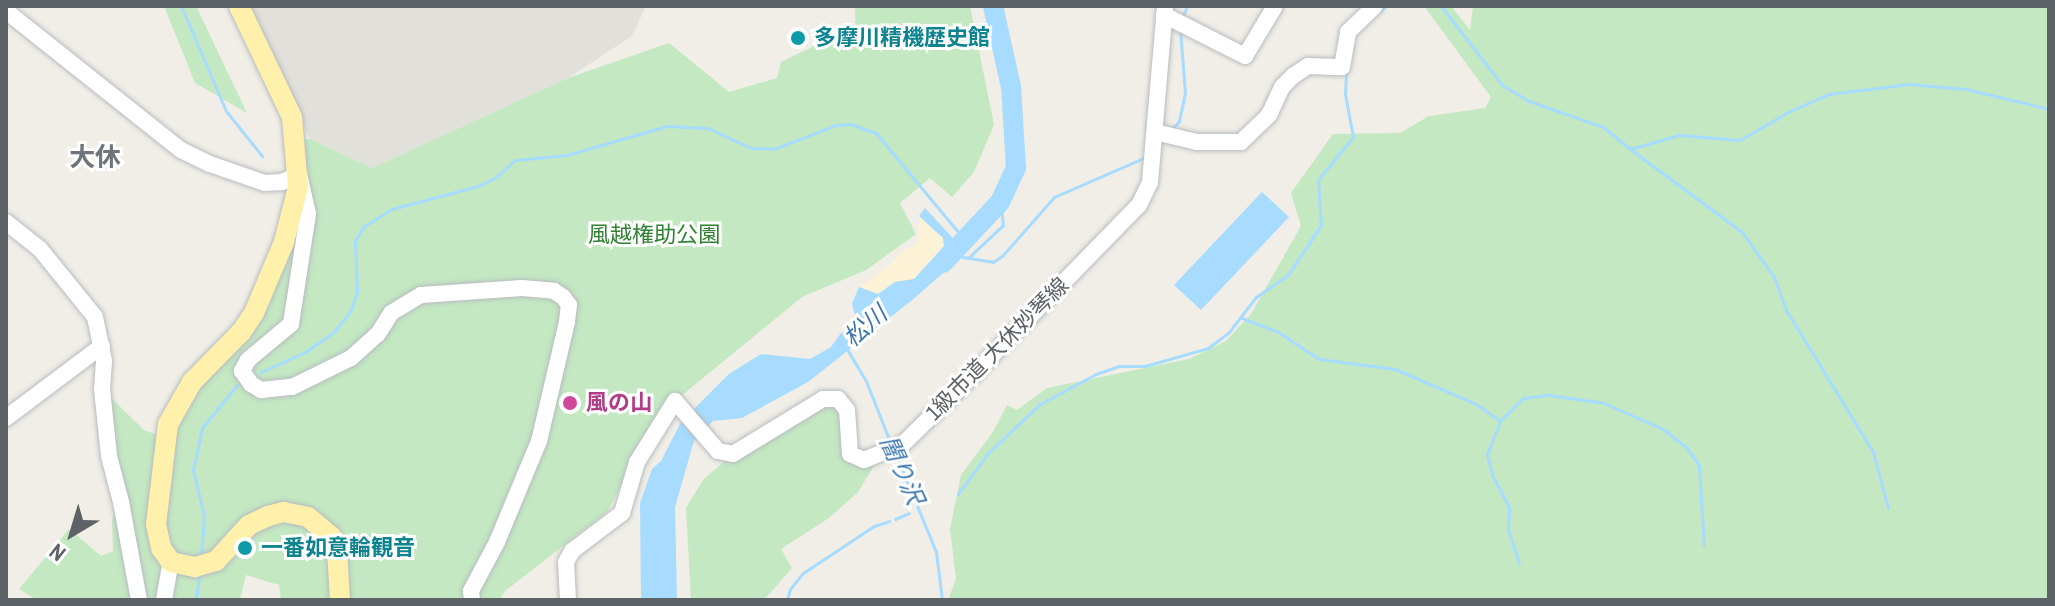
<!DOCTYPE html>
<html>
<head>
<meta charset="utf-8">
<style>
  body { margin:0 }
  #map { position:relative; width:2055px; height:606px; overflow:hidden; background:#f0eee6; font-family:"Archivo Narrow","Noto Sans JP",sans-serif }
  div>[style] { position:absolute }
  .industrial>* { inset:0; background:#e1e0da }
  .green>* { inset:0; background:#c3e8c2 }
  .sand>* { inset:0; background:#fcf2d5 }
  .water>* { inset:0; background:#a7dbff }
  .stream>* { height:3px; margin:-1.5px; padding:0 1.5px; transform-origin:1.5px; border-radius:1.5px; background:#a7dbff }
  .river>* { height:20px; margin:-10px; padding:0 10px; transform-origin:10px; border-radius:10px; background:#a7dbff }
  .roads { filter:drop-shadow(0 0 2px #b8bcc0) drop-shadow(0 0 2px #b8bcc0) }
  .minor>* { height:16px; margin:-8px; padding:0 8px; transform-origin:8px; border-radius:8px; background:#fff }
  .major>* { height:20px; margin:-10px; padding:0 10px; transform-origin:10px; border-radius:10px; background:#fff0ac }
  .dots>* { width:22px; height:22px; translate:-50% -50%; box-sizing:border-box; border:4px solid #fff; border-radius:50% }
  span { translate:-50% -50%; white-space:nowrap; text-align:center; line-height:1.15; -webkit-text-stroke:6px #fff; paint-order:stroke }
  .culture-label { font-size:22px; color:#0d838f; font-weight:700 }
  .left { translate:0 -50%; text-align:left }
  .park-label { font-size:22px; color:#308232 }
  .street-label { font-size:22px; color:#5d6267 }
  .hotel-label { font-size:22px; color:#b23c85; font-weight:700 }
  .water-label { font-size:24px; color:#3c75ad; font-style:italic }
  .quarter-label { font-size:26px; color:#6e7479; font-weight:700 }
  .frame { position:absolute; inset:0; border:8px solid #5d6267; pointer-events:none }
  .north { position:absolute; left:32px; top:494px; width:80px; height:80px; -webkit-text-stroke:6px #fff; paint-order:stroke; rotate:218deg; font-size:22px; font-weight:700; line-height:32px; text-align:center; color:#5d6267 }
  .north::after { content:''; display:block; margin:auto; width:28px; height:36px; background:#5d6267; clip-path:polygon(50% 0,100% 100%,50% 72%,0 100%) }
</style>
</head>
<body>
<div id="map">
  <div class="industrial">
    <div style="clip-path:polygon(246px 6px,646px 6px,632px 36px,568px 78px,372px 168px,310px 139px)"></div>
  </div>
  <div class="green">
    <div style="clip-path:polygon(164px 6px,196px 6px,247px 113px,195px 83px)"></div>
    <div style="clip-path:polygon(855px 6px,970px 6px,994px 125px,974px 172px,952px 197px,930px 178px,900px 203px,916px 234px,866px 270px,802px 297px,654px 418px,608px 511px,505px 591px,499px 600px,281px 600px,279px 585px,246px 575px,240px 600px,37px 600px,19px 589px,69px 529px,101px 556px,113px 551px,112px 519px,121px 502px,102px 389px,144px 430px,175px 441px,187px 403px,209px 376px,252px 336px,301px 216px,301px 140px,310px 139px,372px 168px,568px 78px,669px 43px,729px 92px,777px 78px,781px 62px,829px 39px,856px 45px)"></div>
    <div style="clip-path:polygon(1424px 6px,1451px 6px,1470px 30px,1473px 6px,2049px 6px,2049px 600px,948px 600px,956px 579px,950px 529px,961px 475px,993px 432px,1007px 405px,1017px 410px,1047px 388px,1189px 359px,1226px 341px,1251px 314px,1301px 226px,1291px 193px,1333px 134px,1400px 133px,1429px 116px,1485px 108px,1491px 97px)"></div>
    <div style="clip-path:polygon(838px 399px,850px 454px,880px 456px,858px 492px,829px 518px,781px 549px,792px 568px,764px 600px,691px 600px,686px 508px,703px 480px,733px 454px)"></div>
  </div>
  <div class="sand">
    <div style="clip-path:polygon(919px 216px,943px 238px,944px 246px,914px 279px,895px 282px,878px 294px,859px 287px,891px 264px,904px 249px,918px 245px)"></div>
  </div>
  <div class="water">
    <div style="clip-path:polygon(1262px 192px,1289px 217px,1201px 310px,1174px 285px)"></div>
    <div style="clip-path:polygon(925px 208px,963px 249px,950px 267px,911px 301px,808px 382px,742px 418px,713px 421px,694px 441px,675px 507px,677px 600px,641px 600px,640px 503px,652px 469px,661px 461px,681px 422px,729px 374px,761px 354px,810px 359px,831px 347px,841px 333px,857px 322px,852px 304px,859px 287px,878px 294px,895px 282px,914px 279px,944px 246px,943px 238px,919px 216px)"></div>
  </div>
  <div class="stream">
    <div style="left:181px;top:6px;width:114px;rotate:66.8deg"></div>
    <div style="left:226px;top:111px;width:58px;rotate:51.3deg"></div>
    <div style="left:1441px;top:6px;width:100px;rotate:52.3deg"></div>
    <div style="left:1502px;top:85px;width:31px;rotate:31deg"></div>
    <div style="left:1529px;top:101px;width:78px;rotate:19.4deg"></div>
    <div style="left:1603px;top:127px;width:35px;rotate:39deg"></div>
    <div style="left:1630px;top:149px;width:51px;rotate:-15.9deg"></div>
    <div style="left:1679px;top:135px;width:61px;rotate:4.7deg"></div>
    <div style="left:1740px;top:140px;width:56px;rotate:-30.3deg"></div>
    <div style="left:1788px;top:112px;width:45px;rotate:-23.7deg"></div>
    <div style="left:1829px;top:94px;width:81px;rotate:-7.1deg"></div>
    <div style="left:1909px;top:84px;width:57px;rotate:5deg"></div>
    <div style="left:1966px;top:89px;width:85px;rotate:13.5deg"></div>
    <div style="left:1380px;top:11px;width:8px;rotate:-40deg"></div>
    <div style="left:1182px;top:18px;width:13px;rotate:-67deg"></div>
    <div style="left:1172px;top:129px;width:11px;rotate:-49deg"></div>
    <div style="left:1179px;top:121px;width:29px;rotate:-78deg"></div>
    <div style="left:1185px;top:93px;width:64px;rotate:-94.5deg"></div>
    <div style="left:1630px;top:149px;width:139px;rotate:36.5deg"></div>
    <div style="left:1742px;top:232px;width:55px;rotate:54.6deg"></div>
    <div style="left:1774px;top:277px;width:35px;rotate:70deg"></div>
    <div style="left:1786px;top:310px;width:167px;rotate:58.5deg"></div>
    <div style="left:1873px;top:452px;width:58px;rotate:75deg"></div>
    <div style="left:959px;top:253px;width:6px;rotate:45deg"></div>
    <div style="left:963px;top:257px;width:30px;rotate:9deg"></div>
    <div style="left:993px;top:262px;width:11px;rotate:-34deg"></div>
    <div style="left:1002px;top:256px;width:79px;rotate:-48.6deg"></div>
    <div style="left:1054px;top:197px;width:103px;rotate:-23.6deg"></div>
    <div style="left:968px;top:258px;width:48px;rotate:-43.3deg"></div>
    <div style="left:1003px;top:225px;width:23px;rotate:-97deg"></div>
    <div style="left:1242px;top:318px;width:39px;rotate:21deg"></div>
    <div style="left:1278px;top:332px;width:49px;rotate:33.4deg"></div>
    <div style="left:1319px;top:359px;width:77px;rotate:7.5deg"></div>
    <div style="left:1395px;top:369px;width:88px;rotate:23.4deg"></div>
    <div style="left:1476px;top:404px;width:29px;rotate:35deg"></div>
    <div style="left:848px;top:351px;width:35px;rotate:59deg"></div>
    <div style="left:866px;top:381px;width:66px;rotate:68.5deg"></div>
    <div style="left:261px;top:372px;width:48px;rotate:-24.4deg"></div>
    <div style="left:305px;top:352px;width:35px;rotate:-35deg"></div>
    <div style="left:334px;top:332px;width:28px;rotate:-52deg"></div>
    <div style="left:351px;top:310px;width:19px;rotate:-72deg"></div>
    <div style="left:357px;top:292px;width:51px;rotate:-92.2deg"></div>
    <div style="left:355px;top:241px;width:16px;rotate:-60deg"></div>
    <div style="left:363px;top:227px;width:34px;rotate:-32deg"></div>
    <div style="left:392px;top:209px;width:89px;rotate:-15deg"></div>
    <div style="left:478px;top:186px;width:19px;rotate:-25deg"></div>
    <div style="left:495px;top:178px;width:27px;rotate:-42deg"></div>
    <div style="left:515px;top:160px;width:52px;rotate:-5.5deg"></div>
    <div style="left:567px;top:155px;width:104px;rotate:-16.2deg"></div>
    <div style="left:667px;top:126px;width:41px;rotate:2.8deg"></div>
    <div style="left:708px;top:128px;width:47px;rotate:24.9deg"></div>
    <div style="left:751px;top:148px;width:23px;rotate:2deg"></div>
    <div style="left:774px;top:149px;width:66px;rotate:-21.2deg"></div>
    <div style="left:836px;top:125px;width:15px;rotate:-4deg"></div>
    <div style="left:851px;top:124px;width:27px;rotate:20deg"></div>
    <div style="left:876px;top:133px;width:138px;rotate:50.3deg"></div>
    <div style="left:895px;top:452px;width:108px;rotate:67.7deg"></div>
    <div style="left:936px;top:552px;width:48px;rotate:82.9deg"></div>
    <div style="left:958px;top:494px;width:51px;rotate:-53.8deg"></div>
    <div style="left:988px;top:453px;width:71px;rotate:-43.3deg"></div>
    <div style="left:1040px;top:404px;width:64px;rotate:-28.2deg"></div>
    <div style="left:1096px;top:374px;width:24px;rotate:-19deg"></div>
    <div style="left:1119px;top:366px;width:26px"></div>
    <div style="left:1145px;top:366px;width:66px;rotate:-15.9deg"></div>
    <div style="left:1208px;top:348px;width:26px;rotate:-37deg"></div>
    <div style="left:1229px;top:332px;width:44px;rotate:-52.4deg"></div>
    <div style="left:1256px;top:297px;width:39px;rotate:-35deg"></div>
    <div style="left:1288px;top:275px;width:60px;rotate:-56.6deg"></div>
    <div style="left:1321px;top:225px;width:45px;rotate:-93.8deg"></div>
    <div style="left:1318px;top:180px;width:55px;rotate:-50.9deg"></div>
    <div style="left:1353px;top:137px;width:44px;rotate:-100.5deg"></div>
    <div style="left:1345px;top:94px;width:22px;rotate:-87deg"></div>
    <div style="left:895px;top:519px;width:15px;rotate:-23deg"></div>
    <div style="left:201px;top:557px;width:41px;rotate:-85.8deg"></div>
    <div style="left:204px;top:516px;width:47px;rotate:-103.4deg"></div>
    <div style="left:193px;top:470px;width:43px;rotate:-77.9deg"></div>
    <div style="left:202px;top:428px;width:55px;rotate:-50.9deg"></div>
    <div style="left:1519px;top:563px;width:36px;rotate:-108deg"></div>
    <div style="left:1508px;top:529px;width:22px;rotate:-87deg"></div>
    <div style="left:1509px;top:507px;width:36px;rotate:-118deg"></div>
    <div style="left:1492px;top:475px;width:22px;rotate:-103deg"></div>
    <div style="left:1487px;top:454px;width:35px;rotate:-68deg"></div>
    <div style="left:1500px;top:421px;width:33px;rotate:-45deg"></div>
    <div style="left:1523px;top:398px;width:26px;rotate:-7deg"></div>
    <div style="left:1549px;top:395px;width:56px;rotate:8.3deg"></div>
    <div style="left:1604px;top:403px;width:64px;rotate:23.8deg"></div>
    <div style="left:1663px;top:429px;width:29px;rotate:38deg"></div>
    <div style="left:1686px;top:447px;width:22px;rotate:54deg"></div>
    <div style="left:1699px;top:465px;width:81px;rotate:86.5deg"></div>
    <div style="left:196px;top:600px;width:24px;rotate:-83deg"></div>
    <div style="left:787px;top:600px;width:11px;rotate:-75deg"></div>
    <div style="left:790px;top:589px;width:21px;rotate:-51deg"></div>
    <div style="left:803px;top:573px;width:85px;rotate:-33.5deg"></div>
    <div style="left:874px;top:526px;width:16px;rotate:-18deg"></div>
  </div>
  <div class="river">
    <div style="left:943px;top:263px;width:83px;rotate:-46.9deg"></div>
    <div style="left:1000px;top:202px;width:38px;rotate:-65deg"></div>
    <div style="left:1016px;top:168px;width:81px;rotate:-93.5deg"></div>
    <div style="left:1011px;top:87px;width:83px;rotate:-102.5deg"></div>
  </div>
  <div class="roads">
    <div class="minor">
      <div style="left:6px;top:11px;width:223px;rotate:38.5deg"></div>
      <div style="left:181px;top:150px;width:32px;rotate:26deg"></div>
      <div style="left:210px;top:164px;width:58px;rotate:19.1deg"></div>
      <div style="left:265px;top:183px;width:17px;rotate:-3deg"></div>
      <div style="left:282px;top:182px;width:19px;rotate:-25deg"></div>
      <div style="left:299px;top:174px;width:41px;rotate:77.3deg"></div>
      <div style="left:308px;top:214px;width:111px;rotate:98.8deg"></div>
      <div style="left:291px;top:324px;width:56px;rotate:140.1deg"></div>
      <div style="left:248px;top:360px;width:13px;rotate:119deg"></div>
      <div style="left:242px;top:371px;width:16px;rotate:55deg"></div>
      <div style="left:251px;top:384px;width:12px;rotate:31deg"></div>
      <div style="left:261px;top:390px;width:31px;rotate:-6deg"></div>
      <div style="left:292px;top:387px;width:66px;rotate:-26.2deg"></div>
      <div style="left:351px;top:358px;width:36px;rotate:-42deg"></div>
      <div style="left:378px;top:334px;width:25px;rotate:-58deg"></div>
      <div style="left:391px;top:313px;width:35px;rotate:-31deg"></div>
      <div style="left:421px;top:295px;width:101px;rotate:-4deg"></div>
      <div style="left:522px;top:288px;width:32px;rotate:5deg"></div>
      <div style="left:554px;top:291px;width:11px;rotate:34deg"></div>
      <div style="left:563px;top:297px;width:10px;rotate:53deg"></div>
      <div style="left:569px;top:305px;width:17px;rotate:97deg"></div>
      <div style="left:567px;top:322px;width:122px;rotate:103.2deg"></div>
      <div style="left:539px;top:441px;width:109px;rotate:112.6deg"></div>
      <div style="left:497px;top:542px;width:55px;rotate:118deg"></div>
      <div style="left:471px;top:591px;width:9px;rotate:84deg"></div>
      <div style="left:1164px;top:15px;width:91px;rotate:26.8deg"></div>
      <div style="left:1245px;top:56px;width:58px;rotate:-59deg"></div>
      <div style="left:1155px;top:132px;width:43px;rotate:13.4deg"></div>
      <div style="left:1197px;top:142px;width:44px"></div>
      <div style="left:1241px;top:142px;width:39px;rotate:-44deg"></div>
      <div style="left:1269px;top:115px;width:31px;rotate:-65deg"></div>
      <div style="left:1282px;top:87px;width:16px;rotate:-45deg"></div>
      <div style="left:1293px;top:76px;width:18px;rotate:-34deg"></div>
      <div style="left:1308px;top:66px;width:34px;rotate:2deg"></div>
      <div style="left:1342px;top:67px;width:36px;rotate:-80deg"></div>
      <div style="left:1348px;top:32px;width:37px;rotate:-44deg"></div>
      <div style="left:6px;top:222px;width:43px;rotate:38.5deg"></div>
      <div style="left:40px;top:249px;width:87px;rotate:51deg"></div>
      <div style="left:95px;top:317px;width:45px;rotate:78.4deg"></div>
      <div style="left:104px;top:361px;width:28px;rotate:94deg"></div>
      <div style="left:102px;top:389px;width:67px;rotate:84deg"></div>
      <div style="left:109px;top:456px;width:48px;rotate:75.4deg"></div>
      <div style="left:121px;top:502px;width:100px;rotate:79.6deg"></div>
      <div style="left:6px;top:418px;width:120px;rotate:-36.9deg"></div>
      <div style="left:164px;top:600px;width:39px;rotate:-80deg"></div>
      <div style="left:568px;top:600px;width:38px;rotate:-93deg"></div>
      <div style="left:566px;top:562px;width:13px;rotate:-61deg"></div>
      <div style="left:572px;top:551px;width:63px;rotate:-37.2deg"></div>
      <div style="left:622px;top:513px;width:53px;rotate:-73.6deg"></div>
      <div style="left:637px;top:462px;width:72px;rotate:-58.1deg"></div>
      <div style="left:675px;top:401px;width:66px;rotate:49.3deg"></div>
      <div style="left:718px;top:451px;width:15px;rotate:11deg"></div>
      <div style="left:733px;top:454px;width:105px;rotate:-31.4deg"></div>
      <div style="left:823px;top:399px;width:15px"></div>
      <div style="left:838px;top:399px;width:14px;rotate:51deg"></div>
      <div style="left:847px;top:410px;width:44px;rotate:86.1deg"></div>
      <div style="left:850px;top:454px;width:15px;rotate:23deg"></div>
      <div style="left:864px;top:460px;width:42px;rotate:-22.3deg"></div>
      <div style="left:903px;top:444px;width:104px;rotate:-44.6deg"></div>
      <div style="left:977px;top:371px;width:232px;rotate:-45.7deg"></div>
      <div style="left:1139px;top:205px;width:25px;rotate:-64deg"></div>
      <div style="left:1150px;top:182px;width:177px;rotate:-85.1deg"></div>
    </div>
    <div class="major">
      <div style="left:239px;top:6px;width:123px;rotate:64.5deg"></div>
      <div style="left:292px;top:117px;width:70px;rotate:85.1deg"></div>
      <div style="left:298px;top:187px;width:57px;rotate:104.3deg"></div>
      <div style="left:284px;top:242px;width:77px;rotate:112.9deg"></div>
      <div style="left:254px;top:313px;width:23px;rotate:124deg"></div>
      <div style="left:241px;top:332px;width:70px;rotate:134.4deg"></div>
      <div style="left:192px;top:382px;width:48px;rotate:119.7deg"></div>
      <div style="left:168px;top:424px;width:101px;rotate:96.8deg"></div>
      <div style="left:156px;top:524px;width:25px;rotate:78deg"></div>
      <div style="left:161px;top:548px;width:17px;rotate:54deg"></div>
      <div style="left:171px;top:562px;width:25px;rotate:12deg"></div>
      <div style="left:195px;top:567px;width:22px;rotate:-16deg"></div>
      <div style="left:216px;top:561px;width:49px;rotate:-47.5deg"></div>
      <div style="left:249px;top:525px;width:21px;rotate:-25deg"></div>
      <div style="left:268px;top:516px;width:16px;rotate:-15deg"></div>
      <div style="left:283px;top:512px;width:25px;rotate:11deg"></div>
      <div style="left:308px;top:517px;width:30px;rotate:40deg"></div>
      <div style="left:331px;top:536px;width:15px;rotate:67deg"></div>
      <div style="left:337px;top:550px;width:50px;rotate:86.6deg"></div>
    </div>
  </div>
  <div class="dots">
    <div style="left:798px;top:38px;background:#0f9aa8"></div>
    <div style="left:570px;top:403px;background:#d1479c"></div>
    <div style="left:245px;top:548px;background:#0f9aa8"></div>
  </div>
  <div class="culture-label">
    <span class="left" style="left:814px;top:38px">多摩川精機歴史館</span>
    <span class="left" style="left:261px;top:548px">一番如意輪観音</span>
  </div>
  <div class="park-label">
    <span style="left:654px;top:235px">風越権助公園</span>
  </div>
  <div class="street-label">
    <span style="left:997px;top:349px;rotate:-45deg">1級市道 大休妙琴線</span>
  </div>
  <div class="hotel-label">
    <span class="left" style="left:586px;top:403px">風の山</span>
  </div>
  <div class="water-label">
    <span style="left:865px;top:326px;rotate:-41deg">松川</span>
    <span style="left:902px;top:470px;rotate:66deg">闇り沢</span>
  </div>
  <div class="quarter-label">
    <span style="left:95px;top:157px">大休</span>
  </div>
  <div class="frame"></div>
  <div class="north">N</div>
</div>
</body>
</html>
